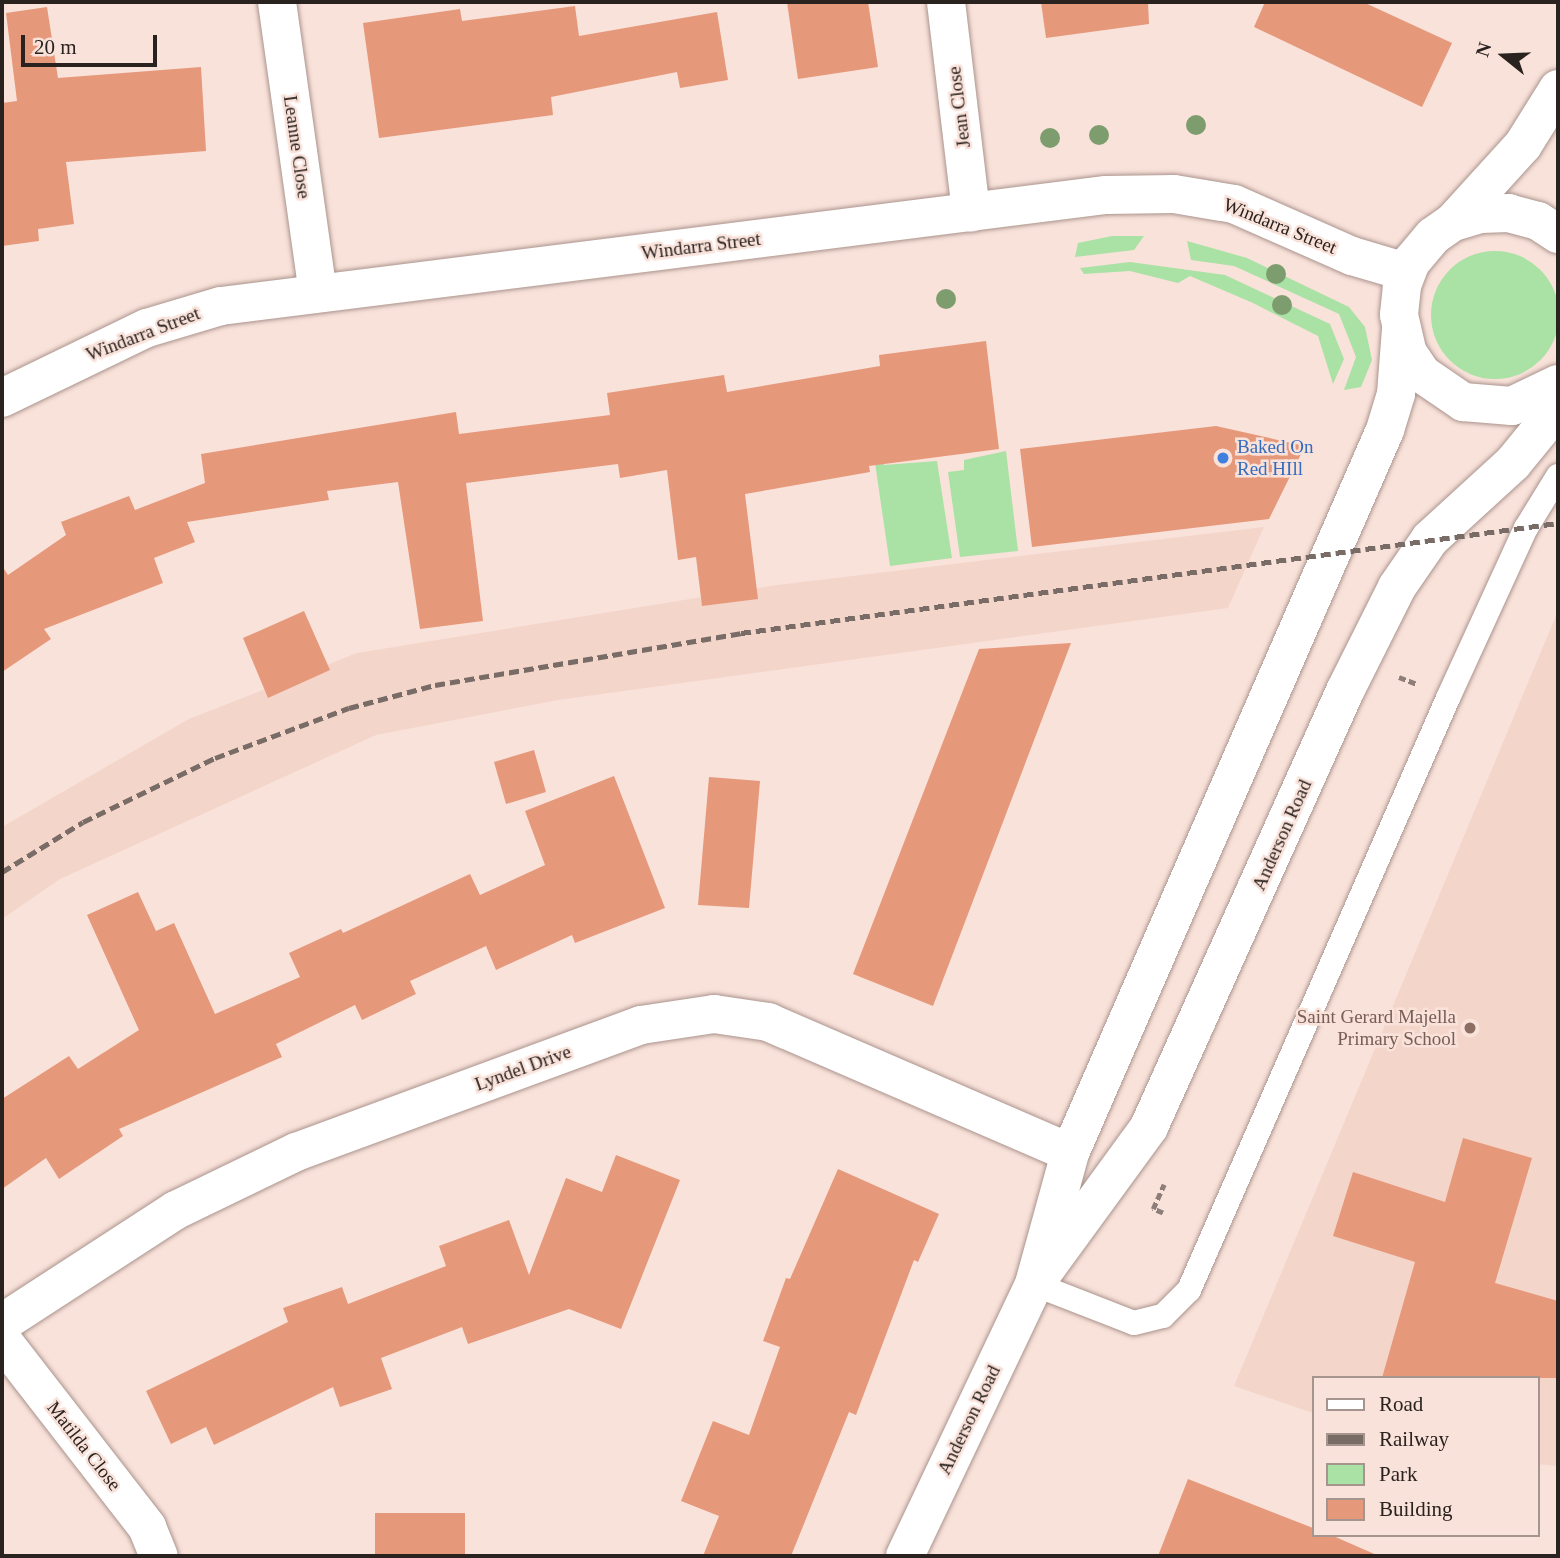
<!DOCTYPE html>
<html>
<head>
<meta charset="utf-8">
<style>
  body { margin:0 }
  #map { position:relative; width:1560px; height:1558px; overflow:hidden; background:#f9e2da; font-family:Georgia,serif }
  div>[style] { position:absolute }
  .built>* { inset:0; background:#f4d5ca }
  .green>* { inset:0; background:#aae1a5 }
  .round { border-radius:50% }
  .building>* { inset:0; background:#e6987b }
  .path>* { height:4.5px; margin-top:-2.25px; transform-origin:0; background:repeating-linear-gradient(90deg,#8d7e79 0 7px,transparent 0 10.5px) }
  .roads { filter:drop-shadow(0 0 2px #aa948d) drop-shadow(0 0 2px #aa948d) }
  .service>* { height:24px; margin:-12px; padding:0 12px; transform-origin:12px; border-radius:12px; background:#fff }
  .minor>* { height:38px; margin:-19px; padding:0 19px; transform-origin:19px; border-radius:19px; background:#fff }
  .tertiary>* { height:38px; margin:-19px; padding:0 19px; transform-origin:19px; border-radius:19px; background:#fff }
  .rail>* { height:5px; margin-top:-2.5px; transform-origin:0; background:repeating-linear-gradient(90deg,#796c67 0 10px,transparent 0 15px) }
  .trees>* { width:20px; height:20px; margin:-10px; border-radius:50%; background:#7e9d6f }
  .dots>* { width:19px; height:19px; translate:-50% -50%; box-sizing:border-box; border:4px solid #f9e2da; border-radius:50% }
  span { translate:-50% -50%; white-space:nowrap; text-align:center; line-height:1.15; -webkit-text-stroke:5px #f9e2da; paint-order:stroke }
  .street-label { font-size:19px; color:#2a221f }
  .shop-label { font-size:19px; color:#366cbe }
  .left { translate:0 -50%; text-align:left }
  .education-label { font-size:19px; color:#785e54 }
  .right { translate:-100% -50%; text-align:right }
  .frame { position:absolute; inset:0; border:4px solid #2a221f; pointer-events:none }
  .legend { position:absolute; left:1312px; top:1376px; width:228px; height:161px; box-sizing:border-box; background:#f9e2da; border:2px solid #a6958f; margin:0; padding:9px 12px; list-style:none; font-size:21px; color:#2a221f }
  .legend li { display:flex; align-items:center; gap:14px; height:35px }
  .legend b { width:35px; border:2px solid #a6958f }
  .north { position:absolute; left:1469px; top:21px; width:70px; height:70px; -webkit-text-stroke:5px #f9e2da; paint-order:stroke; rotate:288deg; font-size:19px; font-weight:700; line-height:28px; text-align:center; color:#2a221f }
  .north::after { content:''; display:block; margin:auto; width:24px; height:32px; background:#2a221f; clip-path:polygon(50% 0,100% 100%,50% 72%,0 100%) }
  .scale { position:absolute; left:21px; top:35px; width:136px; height:32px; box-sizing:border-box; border:4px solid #2a221f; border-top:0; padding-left:9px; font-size:21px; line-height:24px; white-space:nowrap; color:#2a221f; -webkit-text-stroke:5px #f9e2da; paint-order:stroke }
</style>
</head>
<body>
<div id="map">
  <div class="built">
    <div style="clip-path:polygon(1264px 527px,1228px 608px,558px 700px,376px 735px,60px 879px,2px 919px,2px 827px,189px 719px,357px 653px,777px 585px)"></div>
    <div style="clip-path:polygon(1558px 611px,1558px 1466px,1537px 1464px,1537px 1378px,1313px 1378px,1313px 1413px,1234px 1386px)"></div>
  </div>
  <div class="green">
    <div style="clip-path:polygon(1112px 236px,1144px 236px,1134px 250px,1075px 257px,1078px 243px)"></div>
    <div style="clip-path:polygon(1187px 241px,1247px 258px,1349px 307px,1365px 327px,1372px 360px,1361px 387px,1344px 390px,1356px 357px,1339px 314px,1234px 266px,1191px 260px)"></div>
    <div class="round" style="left:1431px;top:251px;width:128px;height:128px"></div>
    <div style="clip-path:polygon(1130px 262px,1225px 275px,1330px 324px,1344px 359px,1333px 384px,1318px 336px,1253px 303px,1190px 276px,1178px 283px,1130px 271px,1084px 274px,1080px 268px)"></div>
    <div style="clip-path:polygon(869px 385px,884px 465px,937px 461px,952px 558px,890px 566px,864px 387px)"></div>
    <div style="clip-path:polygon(1006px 451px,1018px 551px,960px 557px,948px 472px,964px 470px,964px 460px)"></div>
  </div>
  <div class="building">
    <div style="clip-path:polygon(787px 2px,868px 2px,878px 67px,798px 79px)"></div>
    <div style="clip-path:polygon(1041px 2px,1148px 2px,1149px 24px,1046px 38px)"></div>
    <div style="clip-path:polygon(1265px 2px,1363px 2px,1452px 43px,1422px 107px,1254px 27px)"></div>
    <div style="clip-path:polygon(575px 6px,579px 36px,717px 12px,728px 80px,680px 88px,677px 72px,551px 97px,553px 115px,379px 138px,363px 23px,460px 9px,462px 21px)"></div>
    <div style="clip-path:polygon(47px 7px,58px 78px,201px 67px,206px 151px,66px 162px,74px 224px,38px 229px,39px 241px,2px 246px,2px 103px,17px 101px,6px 13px)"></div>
    <div style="clip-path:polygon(986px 341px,999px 449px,869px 466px,870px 472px,745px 494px,758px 599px,702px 606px,696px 557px,678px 560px,667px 470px,620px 478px,618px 464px,466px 483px,483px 621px,420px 629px,398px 482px,327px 491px,329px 500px,187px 522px,195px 542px,154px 558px,163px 583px,44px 629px,51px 639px,2px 672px,2px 566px,8px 575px,66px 535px,61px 522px,129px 496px,135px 510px,205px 483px,201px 454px,456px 412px,459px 434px,610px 415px,607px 393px,724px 375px,727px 392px,880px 366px,879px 355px)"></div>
    <div style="clip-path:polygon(1216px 426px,1305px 446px,1269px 519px,1032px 547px,1020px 449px)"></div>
    <div style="clip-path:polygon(304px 611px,330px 670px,268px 698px,243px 638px)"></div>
    <div style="clip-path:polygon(1071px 643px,933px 1006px,853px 974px,979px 649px)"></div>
    <div style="clip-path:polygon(534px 750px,546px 792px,506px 804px,494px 762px)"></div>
    <div style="clip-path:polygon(614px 776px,665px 908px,575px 943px,572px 935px,496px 970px,486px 946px,410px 981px,416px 994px,362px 1020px,355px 1005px,276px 1044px,282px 1057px,119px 1129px,123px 1136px,59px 1179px,46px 1158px,2px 1189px,2px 1099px,69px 1056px,78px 1069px,139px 1030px,87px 915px,138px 892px,156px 931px,174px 923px,215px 1014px,300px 977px,289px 953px,341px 929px,343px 933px,470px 874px,480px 895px,545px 865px,525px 811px)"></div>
    <div style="clip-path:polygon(709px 777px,760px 781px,749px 908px,698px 905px)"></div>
    <div style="clip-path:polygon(1463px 1138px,1532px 1158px,1495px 1283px,1558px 1301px,1558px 1378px,1382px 1378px,1415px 1262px,1333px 1236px,1353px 1172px,1445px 1202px)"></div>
    <div style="clip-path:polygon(616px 1155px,680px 1180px,621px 1329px,569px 1309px,468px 1344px,462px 1327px,381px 1358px,392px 1389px,340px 1407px,333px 1387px,214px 1445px,206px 1427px,171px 1444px,146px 1391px,288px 1322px,283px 1308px,342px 1287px,348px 1304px,446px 1266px,439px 1246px,509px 1220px,529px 1275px,566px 1178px,602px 1192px)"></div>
    <div style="clip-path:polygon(838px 1169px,939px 1214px,918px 1262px,914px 1260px,856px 1415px,849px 1412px,791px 1556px,703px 1556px,719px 1516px,681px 1501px,713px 1421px,749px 1435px,780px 1347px,763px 1341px,786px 1278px,790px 1279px)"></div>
    <div style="clip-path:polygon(1188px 1479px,1313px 1528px,1313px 1535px,1331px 1535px,1379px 1556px,1158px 1556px)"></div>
    <div style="clip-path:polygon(375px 1513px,465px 1513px,465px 1556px,375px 1556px)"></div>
  </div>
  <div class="path">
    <div style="left:1399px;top:677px;width:19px;rotate:21deg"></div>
    <div style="left:1163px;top:1213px;width:11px;rotate:-158deg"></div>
    <div style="left:1153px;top:1209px;width:27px;rotate:-66deg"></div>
  </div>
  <div class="roads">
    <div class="service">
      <div style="left:1034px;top:1284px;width:107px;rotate:21.3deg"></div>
      <div style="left:1134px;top:1323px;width:30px;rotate:-14deg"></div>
      <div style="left:1163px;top:1316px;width:37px;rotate:-45deg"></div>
      <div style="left:1189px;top:1290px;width:646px;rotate:-66.37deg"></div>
      <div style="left:1448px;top:698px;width:187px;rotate:-65.4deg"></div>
      <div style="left:1526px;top:528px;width:61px;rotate:-58.4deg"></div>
    </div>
    <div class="minor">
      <div style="left:277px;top:2px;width:294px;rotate:82deg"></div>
      <div style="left:946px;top:2px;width:212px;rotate:83.2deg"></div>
      <div style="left:2px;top:1323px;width:207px;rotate:-33deg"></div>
      <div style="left:176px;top:1210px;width:133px;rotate:-25.8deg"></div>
      <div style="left:296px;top:1152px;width:368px;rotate:-20.2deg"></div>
      <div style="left:641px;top:1025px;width:74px;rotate:-8.6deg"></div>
      <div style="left:714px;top:1014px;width:55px;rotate:8.4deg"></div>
      <div style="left:768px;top:1022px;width:329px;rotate:23.4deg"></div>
      <div style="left:2px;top:1340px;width:237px;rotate:52.2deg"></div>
      <div style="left:147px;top:1527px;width:31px;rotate:68deg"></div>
    </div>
    <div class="tertiary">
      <div style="left:1453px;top:222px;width:104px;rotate:-47.7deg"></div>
      <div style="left:1523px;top:145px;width:66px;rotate:-58deg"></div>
      <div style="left:1558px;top:234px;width:24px;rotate:-147deg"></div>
      <div style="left:1538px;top:221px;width:30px;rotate:-165deg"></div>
      <div style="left:1509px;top:213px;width:29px;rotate:178deg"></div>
      <div style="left:1480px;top:214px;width:28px;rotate:163deg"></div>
      <div style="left:1453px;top:222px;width:24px;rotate:145deg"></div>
      <div style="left:1433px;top:236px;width:34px;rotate:130deg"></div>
      <div style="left:1411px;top:262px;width:26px;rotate:111deg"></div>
      <div style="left:1402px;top:286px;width:29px;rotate:96deg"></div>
      <div style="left:1399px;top:315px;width:39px;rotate:77deg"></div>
      <div style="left:1408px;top:353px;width:25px;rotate:56deg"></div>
      <div style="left:1422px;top:374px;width:50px;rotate:34.3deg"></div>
      <div style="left:1463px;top:402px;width:49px;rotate:4.7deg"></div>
      <div style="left:1512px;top:406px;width:51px;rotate:-25.6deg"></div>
      <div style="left:2px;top:398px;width:161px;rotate:-25.8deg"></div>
      <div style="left:147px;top:328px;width:77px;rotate:-16.6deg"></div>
      <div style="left:221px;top:306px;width:892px;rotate:-7.15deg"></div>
      <div style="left:1106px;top:195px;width:68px;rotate:-0.8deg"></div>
      <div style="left:1174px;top:194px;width:61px;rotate:9.5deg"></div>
      <div style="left:1234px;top:204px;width:129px;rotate:23.8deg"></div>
      <div style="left:1352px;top:256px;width:56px;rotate:16.5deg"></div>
      <div style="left:1042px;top:1274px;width:182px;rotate:-53.9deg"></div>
      <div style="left:1149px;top:1127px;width:478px;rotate:-65.8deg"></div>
      <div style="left:1345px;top:691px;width:116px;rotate:-63.4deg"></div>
      <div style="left:1397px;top:587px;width:58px;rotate:-55.5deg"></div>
      <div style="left:1430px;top:539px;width:113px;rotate:-42.5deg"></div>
      <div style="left:1513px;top:463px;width:71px;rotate:-50.7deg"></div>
      <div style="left:905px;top:1556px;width:301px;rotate:-64.6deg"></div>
      <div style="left:1034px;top:1284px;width:136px;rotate:-74.6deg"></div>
      <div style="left:1070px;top:1153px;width:789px;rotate:-66.46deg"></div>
      <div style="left:1385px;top:430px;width:38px;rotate:-73deg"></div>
      <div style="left:1396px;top:394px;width:65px;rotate:-85.6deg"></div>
    </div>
  </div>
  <div class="rail">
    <div style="left:2px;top:872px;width:95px;rotate:-31.7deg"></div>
    <div style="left:83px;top:822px;width:147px;rotate:-25.9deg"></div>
    <div style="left:215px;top:758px;width:143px;rotate:-20.5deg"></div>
    <div style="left:349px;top:708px;width:89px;rotate:-15deg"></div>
    <div style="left:435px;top:685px;width:310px;rotate:-9.6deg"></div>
    <div style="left:741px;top:633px;width:824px;rotate:-7.67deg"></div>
  </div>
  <div class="trees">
    <div style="left:1196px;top:125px"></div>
    <div style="left:1099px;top:135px"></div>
    <div style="left:1050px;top:138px"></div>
    <div style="left:1276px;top:274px"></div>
    <div style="left:946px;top:299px"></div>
    <div style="left:1282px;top:305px"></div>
  </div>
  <div class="dots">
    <div style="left:1223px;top:458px;background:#3f7fe0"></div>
    <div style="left:1470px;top:1028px;background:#8d6e63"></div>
  </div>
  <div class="street-label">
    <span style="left:959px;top:107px;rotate:-97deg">Jean Close</span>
    <span style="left:297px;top:147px;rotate:82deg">Leanne Close</span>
    <span style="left:1280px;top:226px;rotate:22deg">Windarra Street</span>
    <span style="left:701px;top:246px;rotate:-7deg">Windarra Street</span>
    <span style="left:143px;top:334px;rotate:-21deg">Windarra Street</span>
    <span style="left:1282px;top:835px;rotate:-66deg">Anderson Road</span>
    <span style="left:523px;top:1068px;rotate:-20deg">Lyndel Drive</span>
    <span style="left:969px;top:1420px;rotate:-64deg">Anderson Road</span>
    <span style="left:84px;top:1446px;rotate:52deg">Matilda Close</span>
  </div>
  <div class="shop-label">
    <span class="left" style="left:1237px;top:458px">Baked On<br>Red HIll</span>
  </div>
  <div class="education-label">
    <span class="right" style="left:1456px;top:1028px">Saint Gerard Majella<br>Primary School</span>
  </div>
  <div class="frame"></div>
  <ul class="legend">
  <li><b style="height:9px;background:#fff"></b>Road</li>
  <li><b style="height:9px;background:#796c67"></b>Railway</li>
  <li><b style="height:19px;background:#aae1a5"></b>Park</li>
  <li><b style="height:19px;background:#e6987b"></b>Building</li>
  </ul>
  <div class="north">N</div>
  <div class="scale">20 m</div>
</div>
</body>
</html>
